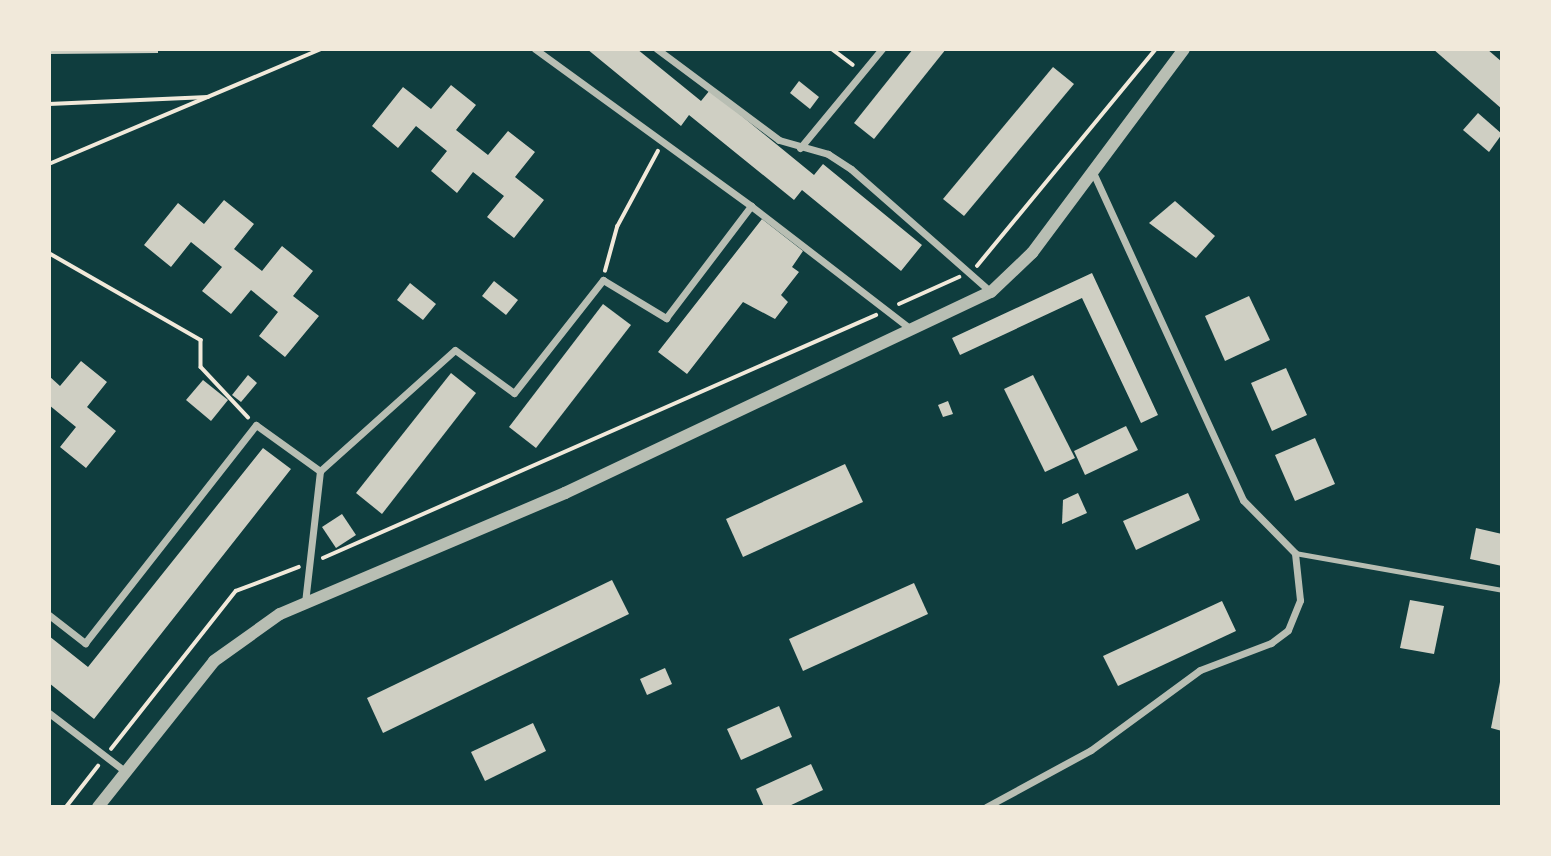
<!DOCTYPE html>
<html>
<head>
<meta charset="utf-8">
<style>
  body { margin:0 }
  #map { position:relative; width:1551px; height:856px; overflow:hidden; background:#0f3d3e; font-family:"PT Sans Narrow",sans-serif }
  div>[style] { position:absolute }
  .building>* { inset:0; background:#cfcfc3 }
  .path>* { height:3.5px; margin:-1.75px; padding:0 1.75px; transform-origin:1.75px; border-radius:1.75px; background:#f1e9da }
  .service>* { height:4.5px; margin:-2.25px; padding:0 2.25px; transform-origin:2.25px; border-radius:2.25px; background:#b8beb3 }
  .minor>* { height:7px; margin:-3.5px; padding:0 3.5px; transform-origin:3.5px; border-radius:3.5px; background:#b8beb3 }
  .tertiary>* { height:12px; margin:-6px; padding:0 6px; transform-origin:6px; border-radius:6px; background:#b8beb3 }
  span { translate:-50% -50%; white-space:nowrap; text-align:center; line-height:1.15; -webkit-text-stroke:7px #f1e9da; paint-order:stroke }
  .frame { position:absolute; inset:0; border:51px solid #f1e9da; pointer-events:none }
</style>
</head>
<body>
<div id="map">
  <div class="building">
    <div style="clip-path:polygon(49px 49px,158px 49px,158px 53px,49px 54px)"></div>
    <div style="clip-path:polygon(587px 49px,637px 49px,701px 101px,710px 90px,814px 175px,823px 164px,922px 245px,901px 271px,802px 190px,794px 200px,689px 115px,681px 126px)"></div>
    <div style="clip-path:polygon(913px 49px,946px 49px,874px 139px,854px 123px)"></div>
    <div style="clip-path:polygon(1433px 49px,1487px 49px,1502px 62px,1502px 109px)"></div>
    <div style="clip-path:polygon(1053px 67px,1074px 84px,964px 216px,943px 199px)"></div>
    <div style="clip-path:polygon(799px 81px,819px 97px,810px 109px,790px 93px)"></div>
    <div style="clip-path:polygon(451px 85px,476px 105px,456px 130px,488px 155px,508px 131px,535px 152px,515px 177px,544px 200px,514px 238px,487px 217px,504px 196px,473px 172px,457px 193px,431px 171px,447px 151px,416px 126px,398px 148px,372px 126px,403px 87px,431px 109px)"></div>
    <div style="clip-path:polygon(1478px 113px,1502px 134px,1489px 152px,1463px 130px)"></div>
    <div style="clip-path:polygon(224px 200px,254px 224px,234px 249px,262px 271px,282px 246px,313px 271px,293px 296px,319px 316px,285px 357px,259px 336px,278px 312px,251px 290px,231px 314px,202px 291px,222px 267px,191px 242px,171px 267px,144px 245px,178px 203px,204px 224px)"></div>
    <div style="clip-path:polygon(1175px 201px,1215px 236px,1196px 258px,1149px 223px)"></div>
    <div style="clip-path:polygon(762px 219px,803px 251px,792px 267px,799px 272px,781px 295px,788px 302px,775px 319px,743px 302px,687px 374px,658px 352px)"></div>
    <div style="clip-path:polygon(1092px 273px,1158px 415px,1141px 423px,1082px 298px,960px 355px,952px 338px)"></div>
    <div style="clip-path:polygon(494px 281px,518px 300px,506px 315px,482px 296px)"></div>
    <div style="clip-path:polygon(410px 283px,436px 304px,423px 320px,397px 300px)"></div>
    <div style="clip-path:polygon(1249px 296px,1270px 340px,1225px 361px,1205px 316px)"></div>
    <div style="clip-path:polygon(603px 304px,631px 325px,536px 448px,509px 427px)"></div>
    <div style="clip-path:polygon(81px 361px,107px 382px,87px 407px,116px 431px,86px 468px,60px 447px,76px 427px,49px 405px,49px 376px,60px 386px)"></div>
    <div style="clip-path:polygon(1286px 368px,1307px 415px,1272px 431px,1251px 383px)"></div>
    <div style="clip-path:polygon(451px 373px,476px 393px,382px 514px,356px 493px)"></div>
    <div style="clip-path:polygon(248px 375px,257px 383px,241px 402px,232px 395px)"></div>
    <div style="clip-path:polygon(1033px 375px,1075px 458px,1045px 472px,1004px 389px)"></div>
    <div style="clip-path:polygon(203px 380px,228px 400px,211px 421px,186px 400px)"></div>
    <div style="clip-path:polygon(948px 401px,953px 414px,943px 417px,938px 405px)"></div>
    <div style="clip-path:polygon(1126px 426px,1138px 450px,1085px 475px,1074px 451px)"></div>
    <div style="clip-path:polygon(1315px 438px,1335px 484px,1295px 501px,1275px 455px)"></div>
    <div style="clip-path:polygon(263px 448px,291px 469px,94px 719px,49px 683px,49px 636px,88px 667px)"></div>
    <div style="clip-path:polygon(845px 464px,863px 502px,743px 557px,726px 519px)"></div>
    <div style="clip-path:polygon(1078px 493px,1087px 513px,1062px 524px,1063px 500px)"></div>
    <div style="clip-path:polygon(1188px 493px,1200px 520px,1136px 550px,1123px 521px)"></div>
    <div style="clip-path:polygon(342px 514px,356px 535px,336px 548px,322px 527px)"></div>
    <div style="clip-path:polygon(1476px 528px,1502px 534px,1502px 566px,1470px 559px)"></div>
    <div style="clip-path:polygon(612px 580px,629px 614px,383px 733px,367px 698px)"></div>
    <div style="clip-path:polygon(914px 583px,928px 614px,803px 671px,789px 639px)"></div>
    <div style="clip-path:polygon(1410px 600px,1444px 606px,1434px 654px,1400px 648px)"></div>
    <div style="clip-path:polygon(1222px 601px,1236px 631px,1118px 686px,1103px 656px)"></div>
    <div style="clip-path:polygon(665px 668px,672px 684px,647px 695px,640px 679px)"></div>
    <div style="clip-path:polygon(1501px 677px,1502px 677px,1502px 731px,1491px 728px)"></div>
    <div style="clip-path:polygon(779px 706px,792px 737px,741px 760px,727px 729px)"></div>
    <div style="clip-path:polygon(533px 723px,546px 751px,485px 781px,471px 752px)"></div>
    <div style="clip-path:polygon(811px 764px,823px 790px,787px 807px,764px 807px,756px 789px)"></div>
  </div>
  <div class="path">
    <div style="left:832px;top:49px;width:26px;rotate:37deg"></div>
    <div style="left:49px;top:104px;width:159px;rotate:-2.5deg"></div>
    <div style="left:49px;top:164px;width:295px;rotate:-22.9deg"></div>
    <div style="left:49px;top:253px;width:175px;rotate:29.8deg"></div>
    <div style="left:201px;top:340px;width:27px;rotate:90deg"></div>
    <div style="left:201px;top:367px;width:69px;rotate:46.8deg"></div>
    <div style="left:977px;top:266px;width:281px;rotate:-50.5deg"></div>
    <div style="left:605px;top:271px;width:46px;rotate:-74.7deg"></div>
    <div style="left:617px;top:227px;width:86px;rotate:-61.7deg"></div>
    <div style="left:899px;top:304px;width:66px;rotate:-24.2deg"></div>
    <div style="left:323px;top:558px;width:604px;rotate:-23.72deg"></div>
    <div style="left:111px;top:749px;width:201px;rotate:-51.7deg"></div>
    <div style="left:236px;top:591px;width:67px;rotate:-20.9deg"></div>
    <div style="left:66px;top:807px;width:52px;rotate:-52deg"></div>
  </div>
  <div class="service">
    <div style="left:1295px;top:553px;width:210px;rotate:10.1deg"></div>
  </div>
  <div class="minor">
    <div style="left:535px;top:49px;width:267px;rotate:36deg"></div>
    <div style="left:657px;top:49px;width:152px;rotate:36.7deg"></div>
    <div style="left:779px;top:140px;width:51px;rotate:15.9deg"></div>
    <div style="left:828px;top:154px;width:27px;rotate:33deg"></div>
    <div style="left:851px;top:169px;width:186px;rotate:41.3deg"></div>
    <div style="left:800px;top:148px;width:129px;rotate:-50.4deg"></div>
    <div style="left:320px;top:471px;width:181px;rotate:-41.9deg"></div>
    <div style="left:455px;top:350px;width:73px;rotate:36.1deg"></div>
    <div style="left:514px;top:393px;width:144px;rotate:-51.8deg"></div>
    <div style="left:603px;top:280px;width:74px;rotate:31.1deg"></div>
    <div style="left:666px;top:318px;width:141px;rotate:-52.8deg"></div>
    <div style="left:751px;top:206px;width:202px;rotate:37.6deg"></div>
    <div style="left:49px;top:615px;width:46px;rotate:37.9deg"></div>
    <div style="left:85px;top:643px;width:277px;rotate:-51.9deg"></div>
    <div style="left:256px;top:425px;width:79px;rotate:35.7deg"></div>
    <div style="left:320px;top:471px;width:133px;rotate:96.5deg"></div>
    <div style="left:49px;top:713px;width:97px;rotate:37.5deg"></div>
    <div style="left:986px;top:807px;width:119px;rotate:-28.5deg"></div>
    <div style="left:1091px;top:750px;width:135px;rotate:-36.3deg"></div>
    <div style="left:1200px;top:670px;width:76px;rotate:-20.8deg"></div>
    <div style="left:1271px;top:643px;width:21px;rotate:-37deg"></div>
    <div style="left:1288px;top:630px;width:32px;rotate:-68deg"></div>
    <div style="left:1300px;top:600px;width:47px;rotate:-96.1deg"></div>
    <div style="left:1295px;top:553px;width:74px;rotate:-134.5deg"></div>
    <div style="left:1243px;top:500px;width:358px;rotate:-114.6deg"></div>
  </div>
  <div class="tertiary">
    <div style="left:98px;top:807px;width:186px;rotate:-51.5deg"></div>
    <div style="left:214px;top:661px;width:81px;rotate:-35.5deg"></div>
    <div style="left:280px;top:614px;width:310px;rotate:-23deg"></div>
    <div style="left:565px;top:493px;width:471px;rotate:-25.3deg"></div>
    <div style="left:991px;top:292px;width:57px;rotate:-43.6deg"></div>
    <div style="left:1032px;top:253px;width:254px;rotate:-53.3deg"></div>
  </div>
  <div class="frame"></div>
</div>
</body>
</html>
